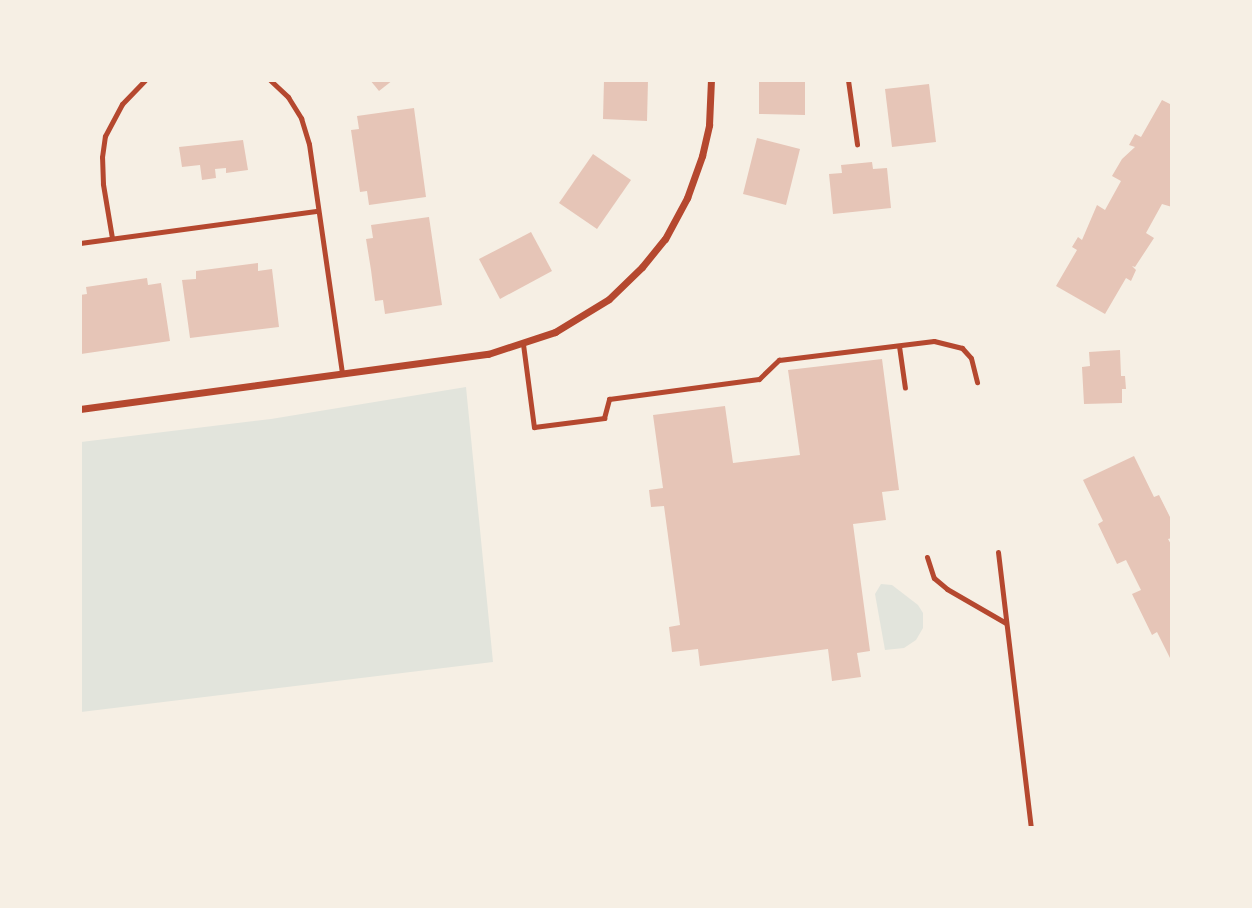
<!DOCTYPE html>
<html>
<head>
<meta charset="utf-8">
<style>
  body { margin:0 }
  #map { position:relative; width:1252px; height:908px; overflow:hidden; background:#f6efe4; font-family:Overpass,sans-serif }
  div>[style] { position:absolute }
  .green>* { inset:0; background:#e2e4dc }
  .building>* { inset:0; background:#e6c5b7 }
  .service>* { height:5px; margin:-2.5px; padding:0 2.5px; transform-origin:2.5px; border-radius:2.5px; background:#b5482f }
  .minor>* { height:7px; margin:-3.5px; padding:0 3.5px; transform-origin:3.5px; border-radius:3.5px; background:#b5482f }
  span { translate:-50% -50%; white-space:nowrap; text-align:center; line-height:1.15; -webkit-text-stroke:7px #f6efe4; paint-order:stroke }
  .frame { position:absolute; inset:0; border:82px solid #f6efe4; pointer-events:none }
</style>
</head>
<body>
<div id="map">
  <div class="green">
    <div style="clip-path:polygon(466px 387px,493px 662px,81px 712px,81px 442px,271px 419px)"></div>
    <div style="clip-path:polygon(881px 584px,892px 585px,918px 605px,923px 613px,923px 628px,916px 640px,904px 648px,885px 650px,875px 594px)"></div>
  </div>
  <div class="building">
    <div style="clip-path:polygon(370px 80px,393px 80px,379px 91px)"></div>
    <div style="clip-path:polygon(604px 80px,648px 80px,647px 121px,603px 119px)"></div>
    <div style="clip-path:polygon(759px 80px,805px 80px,805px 115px,759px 114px)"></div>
    <div style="clip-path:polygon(929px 84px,936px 142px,892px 147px,885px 89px)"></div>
    <div style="clip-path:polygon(1162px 100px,1172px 105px,1172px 207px,1162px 204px,1146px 233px,1154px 238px,1135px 267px,1132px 266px,1136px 270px,1131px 281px,1126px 278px,1105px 314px,1056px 286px,1077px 250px,1072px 247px,1078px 237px,1082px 240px,1097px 205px,1105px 210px,1121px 181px,1112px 176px,1122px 159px,1135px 147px,1129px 145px,1135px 134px,1141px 137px)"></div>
    <div style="clip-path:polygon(414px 108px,426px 197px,369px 205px,367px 191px,360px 192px,351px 130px,359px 129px,357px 116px)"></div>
    <div style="clip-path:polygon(757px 138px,800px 149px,786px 205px,743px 194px)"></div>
    <div style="clip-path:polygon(243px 140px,248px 170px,226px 173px,226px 168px,215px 169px,216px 178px,202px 180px,200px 165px,182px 167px,179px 147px)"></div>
    <div style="clip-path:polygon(593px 154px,631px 180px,597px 229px,559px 203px)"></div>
    <div style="clip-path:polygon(872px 162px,873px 169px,887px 168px,891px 208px,833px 214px,829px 174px,842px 173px,841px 165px)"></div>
    <div style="clip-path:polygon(429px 217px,442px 305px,385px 314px,383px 300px,375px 301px,371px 270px,366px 239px,373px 238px,371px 225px)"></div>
    <div style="clip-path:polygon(531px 232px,552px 271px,500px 299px,479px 259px)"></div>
    <div style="clip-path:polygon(258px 263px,258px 271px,272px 269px,279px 327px,190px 338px,182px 280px,196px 279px,196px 271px)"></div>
    <div style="clip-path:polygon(147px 278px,148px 285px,161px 283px,170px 341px,81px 354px,80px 295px,87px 294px,86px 287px)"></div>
    <div style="clip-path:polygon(1120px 350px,1121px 376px,1125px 376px,1126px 389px,1122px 389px,1122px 403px,1084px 404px,1082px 367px,1090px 366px,1089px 352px)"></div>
    <div style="clip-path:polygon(882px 359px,899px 490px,882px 492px,886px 520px,853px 524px,870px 651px,857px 653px,861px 677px,832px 681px,828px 649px,700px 666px,698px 649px,672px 652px,669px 627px,680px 625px,664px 506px,651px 507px,649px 490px,663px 488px,653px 415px,725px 406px,733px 463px,800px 455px,788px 370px)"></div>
    <div style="clip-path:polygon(1134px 456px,1154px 497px,1159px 495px,1172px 521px,1172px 538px,1168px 539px,1172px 546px,1172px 662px,1157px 632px,1152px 635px,1132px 594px,1141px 590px,1126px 560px,1117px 564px,1098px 524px,1103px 521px,1083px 480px)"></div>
  </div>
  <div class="service">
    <div style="left:270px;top:80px;width:25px;rotate:43deg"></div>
    <div style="left:288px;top:97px;width:25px;rotate:58deg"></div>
    <div style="left:301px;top:118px;width:27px;rotate:73deg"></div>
    <div style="left:309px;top:144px;width:231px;rotate:81.8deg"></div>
    <div style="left:848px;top:80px;width:65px;rotate:82deg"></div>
    <div style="left:112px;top:238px;width:55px;rotate:-99.5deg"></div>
    <div style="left:103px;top:184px;width:27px;rotate:-92deg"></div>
    <div style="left:102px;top:157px;width:21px;rotate:-82deg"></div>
    <div style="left:105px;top:136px;width:36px;rotate:-62deg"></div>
    <div style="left:122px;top:104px;width:33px;rotate:-46deg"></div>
    <div style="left:80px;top:243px;width:240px;rotate:-7.7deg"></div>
    <div style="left:523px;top:344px;width:84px;rotate:82.5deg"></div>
    <div style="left:534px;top:427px;width:71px;rotate:-7.3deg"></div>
    <div style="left:604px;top:418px;width:20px;rotate:-75deg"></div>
    <div style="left:609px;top:399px;width:151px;rotate:-7.6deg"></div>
    <div style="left:759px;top:379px;width:28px;rotate:-44deg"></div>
    <div style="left:779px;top:360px;width:156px;rotate:-7deg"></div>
    <div style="left:934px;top:341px;width:29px;rotate:14deg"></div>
    <div style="left:962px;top:348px;width:13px;rotate:48deg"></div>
    <div style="left:971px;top:358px;width:25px;rotate:76deg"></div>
    <div style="left:899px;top:346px;width:42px;rotate:81.9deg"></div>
    <div style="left:998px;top:552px;width:278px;rotate:83.2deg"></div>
    <div style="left:927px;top:557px;width:22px;rotate:72deg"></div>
    <div style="left:934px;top:578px;width:17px;rotate:40deg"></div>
    <div style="left:947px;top:589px;width:68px;rotate:30deg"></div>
  </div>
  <div class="minor">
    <div style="left:80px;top:409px;width:412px;rotate:-7.7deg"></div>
    <div style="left:488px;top:354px;width:71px;rotate:-18.2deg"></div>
    <div style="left:555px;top:332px;width:63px;rotate:-31.4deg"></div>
    <div style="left:609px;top:299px;width:46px;rotate:-44.1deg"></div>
    <div style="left:642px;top:267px;width:36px;rotate:-51deg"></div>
    <div style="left:665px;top:239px;width:47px;rotate:-61.8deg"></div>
    <div style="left:687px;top:198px;width:45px;rotate:-70.3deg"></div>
    <div style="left:702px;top:156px;width:32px;rotate:-77deg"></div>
    <div style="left:709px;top:125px;width:45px;rotate:-87.5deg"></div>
  </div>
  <div class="frame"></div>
</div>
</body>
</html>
